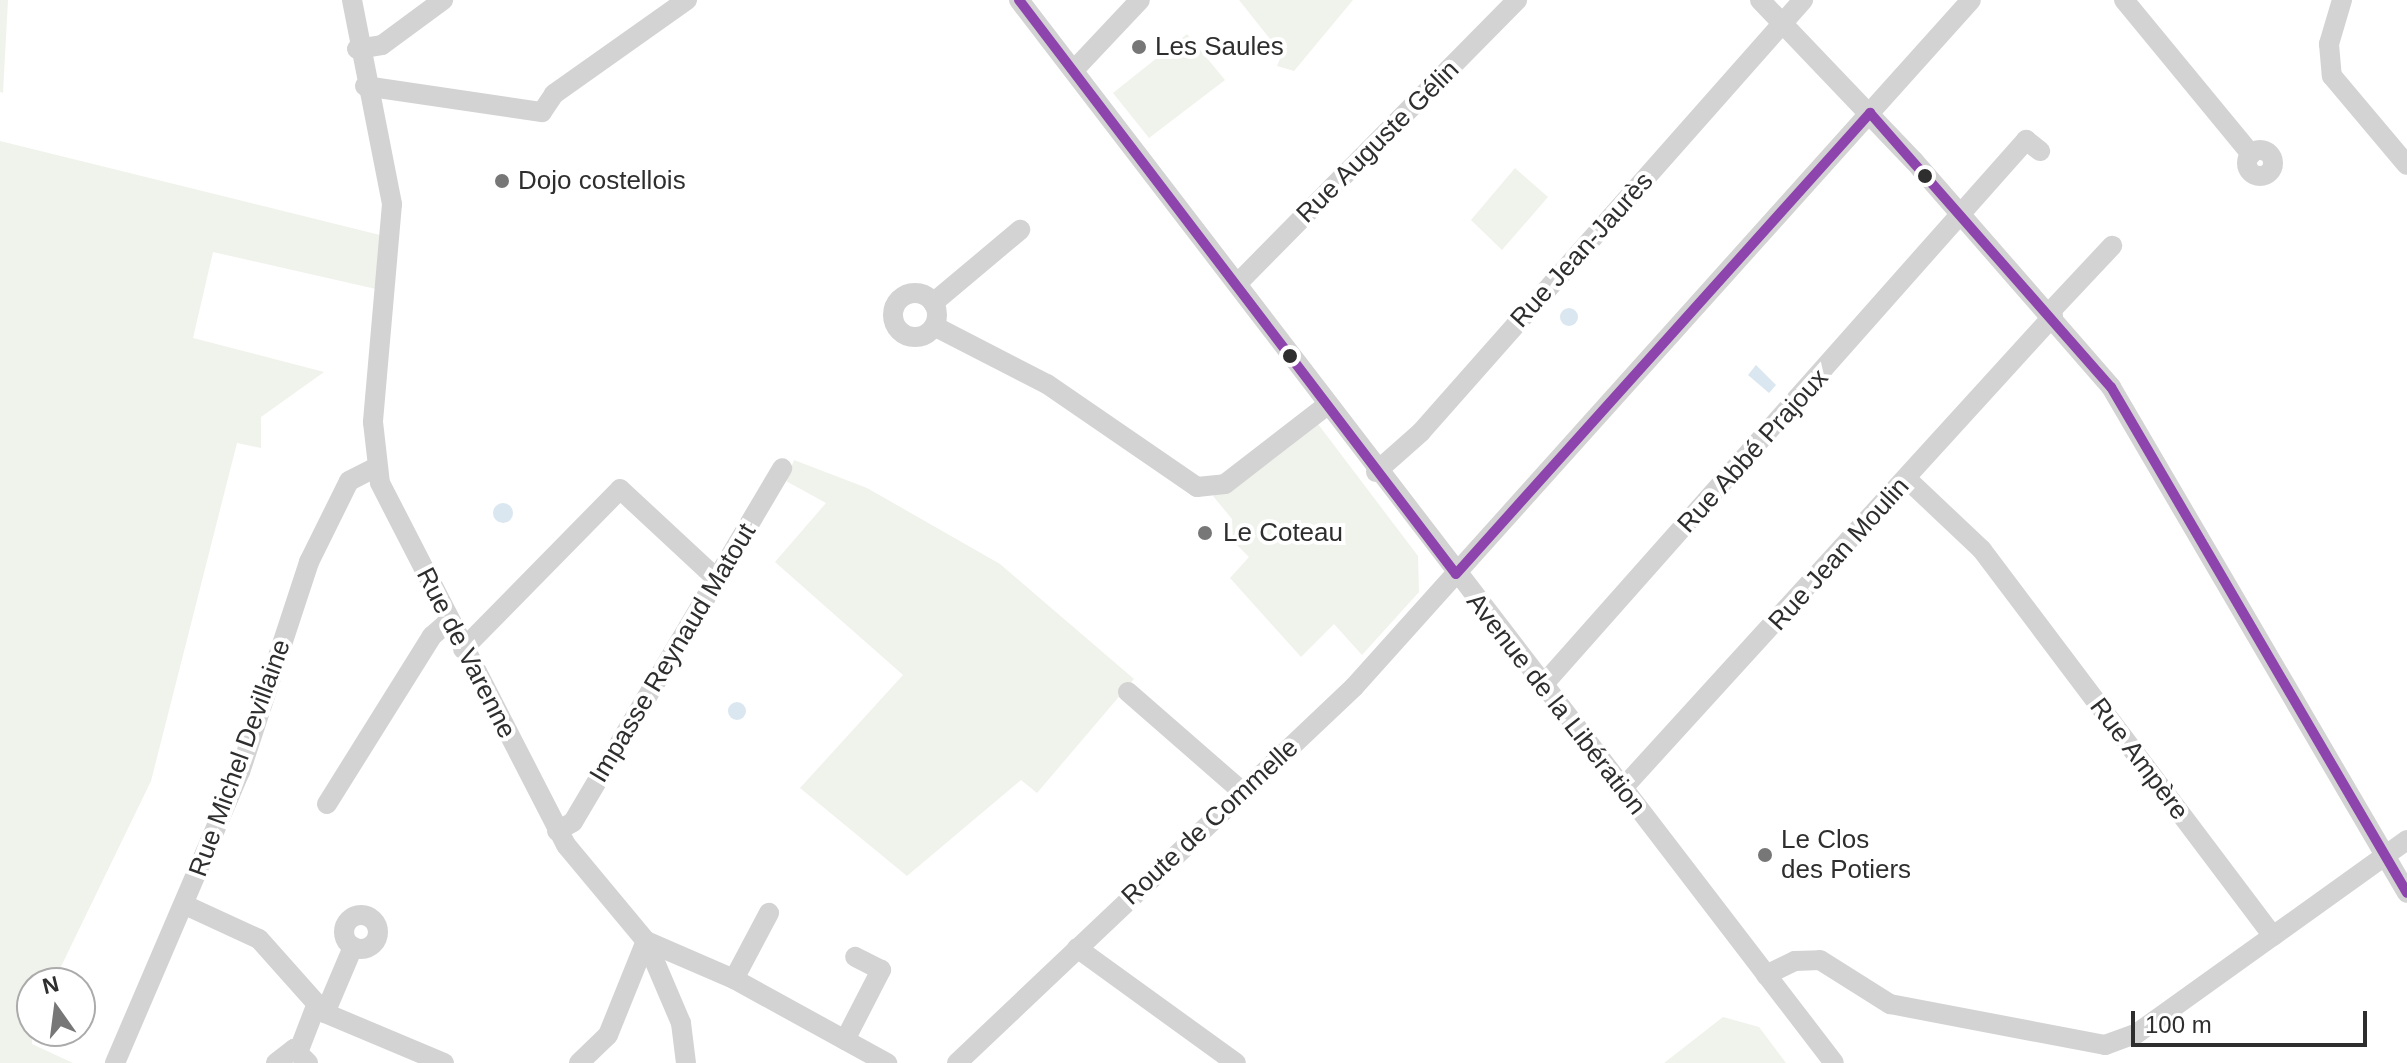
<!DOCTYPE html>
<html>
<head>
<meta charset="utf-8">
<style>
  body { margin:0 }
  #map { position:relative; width:2407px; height:1063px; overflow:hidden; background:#fff; font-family:Arial,sans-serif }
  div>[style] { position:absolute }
  .green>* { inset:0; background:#f0f3ec }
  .water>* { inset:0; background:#dae7f0 }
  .round { border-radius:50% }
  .minor>* { height:20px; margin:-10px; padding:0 10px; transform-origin:10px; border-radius:10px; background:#d3d3d3 }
  .minor>.ring { margin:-10px; padding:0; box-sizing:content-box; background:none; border:20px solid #d3d3d3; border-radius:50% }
  .bus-1>* { height:10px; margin:-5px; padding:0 5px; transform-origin:5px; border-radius:5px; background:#8e44ad }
  .dots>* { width:22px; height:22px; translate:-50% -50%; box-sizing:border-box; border:4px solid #fff; border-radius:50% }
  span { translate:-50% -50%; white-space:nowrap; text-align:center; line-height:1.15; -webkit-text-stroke:8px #fff; paint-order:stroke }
  .poi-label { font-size:26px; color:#2e2e2e }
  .left { translate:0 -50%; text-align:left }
  .street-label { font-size:26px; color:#2e2e2e }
  .north { position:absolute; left:16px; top:967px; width:80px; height:80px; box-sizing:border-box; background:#fff; border:2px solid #ababab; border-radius:50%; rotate:346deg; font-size:22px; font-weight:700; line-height:32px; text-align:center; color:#2e2e2e }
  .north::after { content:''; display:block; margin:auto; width:28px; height:36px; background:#777; clip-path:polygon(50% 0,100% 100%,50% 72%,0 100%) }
  .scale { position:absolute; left:2131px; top:1011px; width:236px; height:36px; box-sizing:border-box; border:4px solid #2e2e2e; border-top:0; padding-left:10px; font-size:24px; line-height:28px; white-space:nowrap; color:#2e2e2e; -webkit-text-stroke:6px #fff; paint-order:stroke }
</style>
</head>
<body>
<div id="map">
  <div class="green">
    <div style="clip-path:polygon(0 0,8px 0,3px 93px,0 92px)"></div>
    <div style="clip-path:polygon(1239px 0,1353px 0,1294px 71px,1277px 66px,1282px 54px)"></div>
    <div style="clip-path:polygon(1187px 34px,1225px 80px,1149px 138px,1113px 93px)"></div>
    <div style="clip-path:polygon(0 141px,380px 235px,376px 289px,213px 252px,193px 338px,324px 372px,261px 417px,261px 448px,237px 443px,151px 781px,53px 983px,32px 983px,32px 1044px,73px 1063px,0 1063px)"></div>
    <div style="clip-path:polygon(1515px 168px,1548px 197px,1502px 250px,1471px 220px)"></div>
    <div style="clip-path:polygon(1318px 424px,1418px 556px,1419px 592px,1362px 655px,1334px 624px,1301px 657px,1230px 578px,1249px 557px,1233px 541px,1232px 519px,1213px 496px)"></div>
    <div style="clip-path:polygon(794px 460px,867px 488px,1000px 564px,1134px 679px,1037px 793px,1021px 780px,907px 876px,800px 788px,903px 675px,775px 562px,826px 503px,786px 481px)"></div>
    <div style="clip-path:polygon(1723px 1017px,1759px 1027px,1786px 1063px,1664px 1063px)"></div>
  </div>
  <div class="water">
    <div class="round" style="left:1560px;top:308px;width:18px;height:18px"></div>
    <div style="clip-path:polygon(1756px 365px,1776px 385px,1769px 393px,1748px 375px)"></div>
    <div class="round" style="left:493px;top:503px;width:20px;height:20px"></div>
    <div class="round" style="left:728px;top:702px;width:18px;height:18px"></div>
  </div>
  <div class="minor">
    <div style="left:352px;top:0;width:208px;rotate:78.9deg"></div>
    <div style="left:392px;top:204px;width:219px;rotate:95deg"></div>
    <div style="left:373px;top:422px;width:61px;rotate:83.5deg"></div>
    <div style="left:380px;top:483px;width:407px;rotate:62.8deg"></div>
    <div style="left:566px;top:845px;width:125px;rotate:50.2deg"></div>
    <div style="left:646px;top:941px;width:89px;rotate:66.9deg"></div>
    <div style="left:681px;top:1023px;width:40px;rotate:82.9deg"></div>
    <div style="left:1019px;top:0;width:1339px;rotate:52.52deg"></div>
    <div style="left:1760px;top:0;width:223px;rotate:46.3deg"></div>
    <div style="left:1914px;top:161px;width:300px;rotate:48.9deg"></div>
    <div style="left:2111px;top:387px;width:586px;rotate:59.67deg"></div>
    <div style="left:2124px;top:0;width:200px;rotate:50.5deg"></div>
    <div style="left:2342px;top:0;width:46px;rotate:106.5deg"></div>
    <div style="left:2329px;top:44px;width:32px;rotate:85deg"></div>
    <div style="left:2332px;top:76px;width:116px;rotate:49.9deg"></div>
    <div style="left:357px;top:49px;width:25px;rotate:-9deg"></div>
    <div style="left:382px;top:45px;width:76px;rotate:-36.4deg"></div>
    <div style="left:1074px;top:70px;width:96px;rotate:-46.7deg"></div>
    <div style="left:365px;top:86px;width:179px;rotate:8.4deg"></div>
    <div style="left:542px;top:112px;width:22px;rotate:-56deg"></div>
    <div style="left:554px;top:94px;width:163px;rotate:-35.3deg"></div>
    <div class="ring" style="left:2247px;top:150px;width:6px;height:6px"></div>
    <div style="left:1237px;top:284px;width:399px;rotate:-45.4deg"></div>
    <div class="ring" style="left:893px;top:293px;width:24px;height:24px"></div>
    <div style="left:933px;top:303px;width:114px;rotate:-40deg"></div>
    <div style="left:2050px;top:312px;width:91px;rotate:-46.8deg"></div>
    <div style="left:934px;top:326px;width:127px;rotate:27.2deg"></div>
    <div style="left:1047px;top:384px;width:182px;rotate:34.5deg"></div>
    <div style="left:1197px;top:487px;width:28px;rotate:-6deg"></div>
    <div style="left:1225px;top:484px;width:128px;rotate:-37.7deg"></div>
    <div style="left:1376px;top:472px;width:60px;rotate:-41.6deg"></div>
    <div style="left:1421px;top:432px;width:577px;rotate:-48.51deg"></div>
    <div style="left:1907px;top:479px;width:103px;rotate:43.4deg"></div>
    <div style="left:1982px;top:550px;width:483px;rotate:53deg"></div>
    <div style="left:2273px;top:936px;width:165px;rotate:-35.6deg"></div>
    <div style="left:463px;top:649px;width:224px;rotate:-45.5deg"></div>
    <div style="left:620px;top:489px;width:132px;rotate:42.9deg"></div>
    <div style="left:1542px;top:686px;width:730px;rotate:-48.44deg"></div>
    <div style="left:2026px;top:140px;width:18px;rotate:38deg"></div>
    <div style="left:1128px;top:692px;width:147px;rotate:41.1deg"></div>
    <div style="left:1622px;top:789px;width:640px;rotate:-47.66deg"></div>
    <div style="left:327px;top:804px;width:198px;rotate:-58deg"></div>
    <div style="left:432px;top:636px;width:23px;rotate:-41deg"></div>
    <div style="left:557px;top:831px;width:18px;rotate:-29deg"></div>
    <div style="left:573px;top:822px;width:411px;rotate:-59.4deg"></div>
    <div style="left:185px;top:905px;width:81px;rotate:24.7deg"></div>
    <div style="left:259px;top:939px;width:99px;rotate:48.3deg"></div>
    <div style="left:325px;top:1013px;width:129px;rotate:22.8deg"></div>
    <div class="ring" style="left:344px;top:915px;width:14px;height:14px"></div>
    <div style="left:646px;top:941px;width:96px;rotate:23.4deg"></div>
    <div style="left:734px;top:979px;width:175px;rotate:28.8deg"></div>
    <div style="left:1077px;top:948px;width:196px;rotate:35.9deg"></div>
    <div style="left:1766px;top:975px;width:32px;rotate:-26deg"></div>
    <div style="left:1795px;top:961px;width:25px;rotate:-2deg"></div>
    <div style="left:1820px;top:960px;width:83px;rotate:32.2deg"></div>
    <div style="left:1890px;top:1004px;width:219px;rotate:10.8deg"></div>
    <div style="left:2105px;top:1045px;width:33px;rotate:-20deg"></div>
    <div style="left:2136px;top:1034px;width:168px;rotate:-35.6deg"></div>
    <div style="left:734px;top:979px;width:75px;rotate:-62.1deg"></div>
    <div style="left:325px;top:1013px;width:72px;rotate:-67deg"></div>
    <div style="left:845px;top:1040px;width:79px;rotate:-62.8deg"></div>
    <div style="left:881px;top:970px;width:29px;rotate:-153deg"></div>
    <div style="left:299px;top:1050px;width:47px;rotate:-68.9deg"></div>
    <div style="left:115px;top:1063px;width:317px;rotate:-66.8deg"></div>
    <div style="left:240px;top:772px;width:221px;rotate:-71.8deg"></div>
    <div style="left:309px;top:562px;width:90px;rotate:-63.7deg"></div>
    <div style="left:349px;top:481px;width:30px;rotate:-27deg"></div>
    <div style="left:276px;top:1063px;width:23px;rotate:-38deg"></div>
    <div style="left:294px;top:1049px;width:20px;rotate:45deg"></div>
    <div style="left:579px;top:1063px;width:40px;rotate:-44deg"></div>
    <div style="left:608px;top:1035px;width:101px;rotate:-68deg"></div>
    <div style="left:957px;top:1063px;width:547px;rotate:-43.44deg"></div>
    <div style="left:1354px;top:687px;width:923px;rotate:-48.07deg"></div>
  </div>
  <div class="bus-1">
    <div style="left:1019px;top:0;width:721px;rotate:52.72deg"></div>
    <div style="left:1870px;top:113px;width:365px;rotate:48.7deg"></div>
    <div style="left:2111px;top:387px;width:586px;rotate:59.67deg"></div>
    <div style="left:1456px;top:574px;width:620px;rotate:-48.07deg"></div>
  </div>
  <div class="dots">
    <div style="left:1139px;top:47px;background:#777"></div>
    <div style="left:1925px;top:176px;background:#2e2e2e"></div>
    <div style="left:502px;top:181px;background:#777"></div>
    <div style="left:1290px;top:356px;background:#2e2e2e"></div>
    <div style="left:1205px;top:533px;background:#777"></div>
    <div style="left:1765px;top:855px;background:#777"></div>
  </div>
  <div class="poi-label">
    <span class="left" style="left:1155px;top:47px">Les Saules</span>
    <span class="left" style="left:518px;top:181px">Dojo costellois</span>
    <span class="left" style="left:1223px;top:533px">Le Coteau</span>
    <span class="left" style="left:1781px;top:855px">Le Clos<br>des Potiers</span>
  </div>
  <div class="street-label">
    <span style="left:1378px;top:142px;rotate:-45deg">Rue Auguste Gélin</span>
    <span style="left:1582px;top:250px;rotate:-48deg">Rue Jean-Jaurès</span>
    <span style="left:1753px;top:451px;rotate:-48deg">Rue Abbé Prajoux</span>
    <span style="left:1839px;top:554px;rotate:-48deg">Rue Jean Moulin</span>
    <span style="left:466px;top:653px;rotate:63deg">Rue de Varenne</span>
    <span style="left:673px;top:653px;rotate:-59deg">Impasse Reynaud Matout</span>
    <span style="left:1556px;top:704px;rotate:52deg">Avenue de la Libération</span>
    <span style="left:240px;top:758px;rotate:-70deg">Rue Michel Devillaine</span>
    <span style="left:2139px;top:759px;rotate:53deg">Rue Ampère</span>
    <span style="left:1210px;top:822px;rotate:-43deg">Route de Commelle</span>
  </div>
  <div class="north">N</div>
  <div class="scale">100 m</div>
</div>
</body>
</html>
